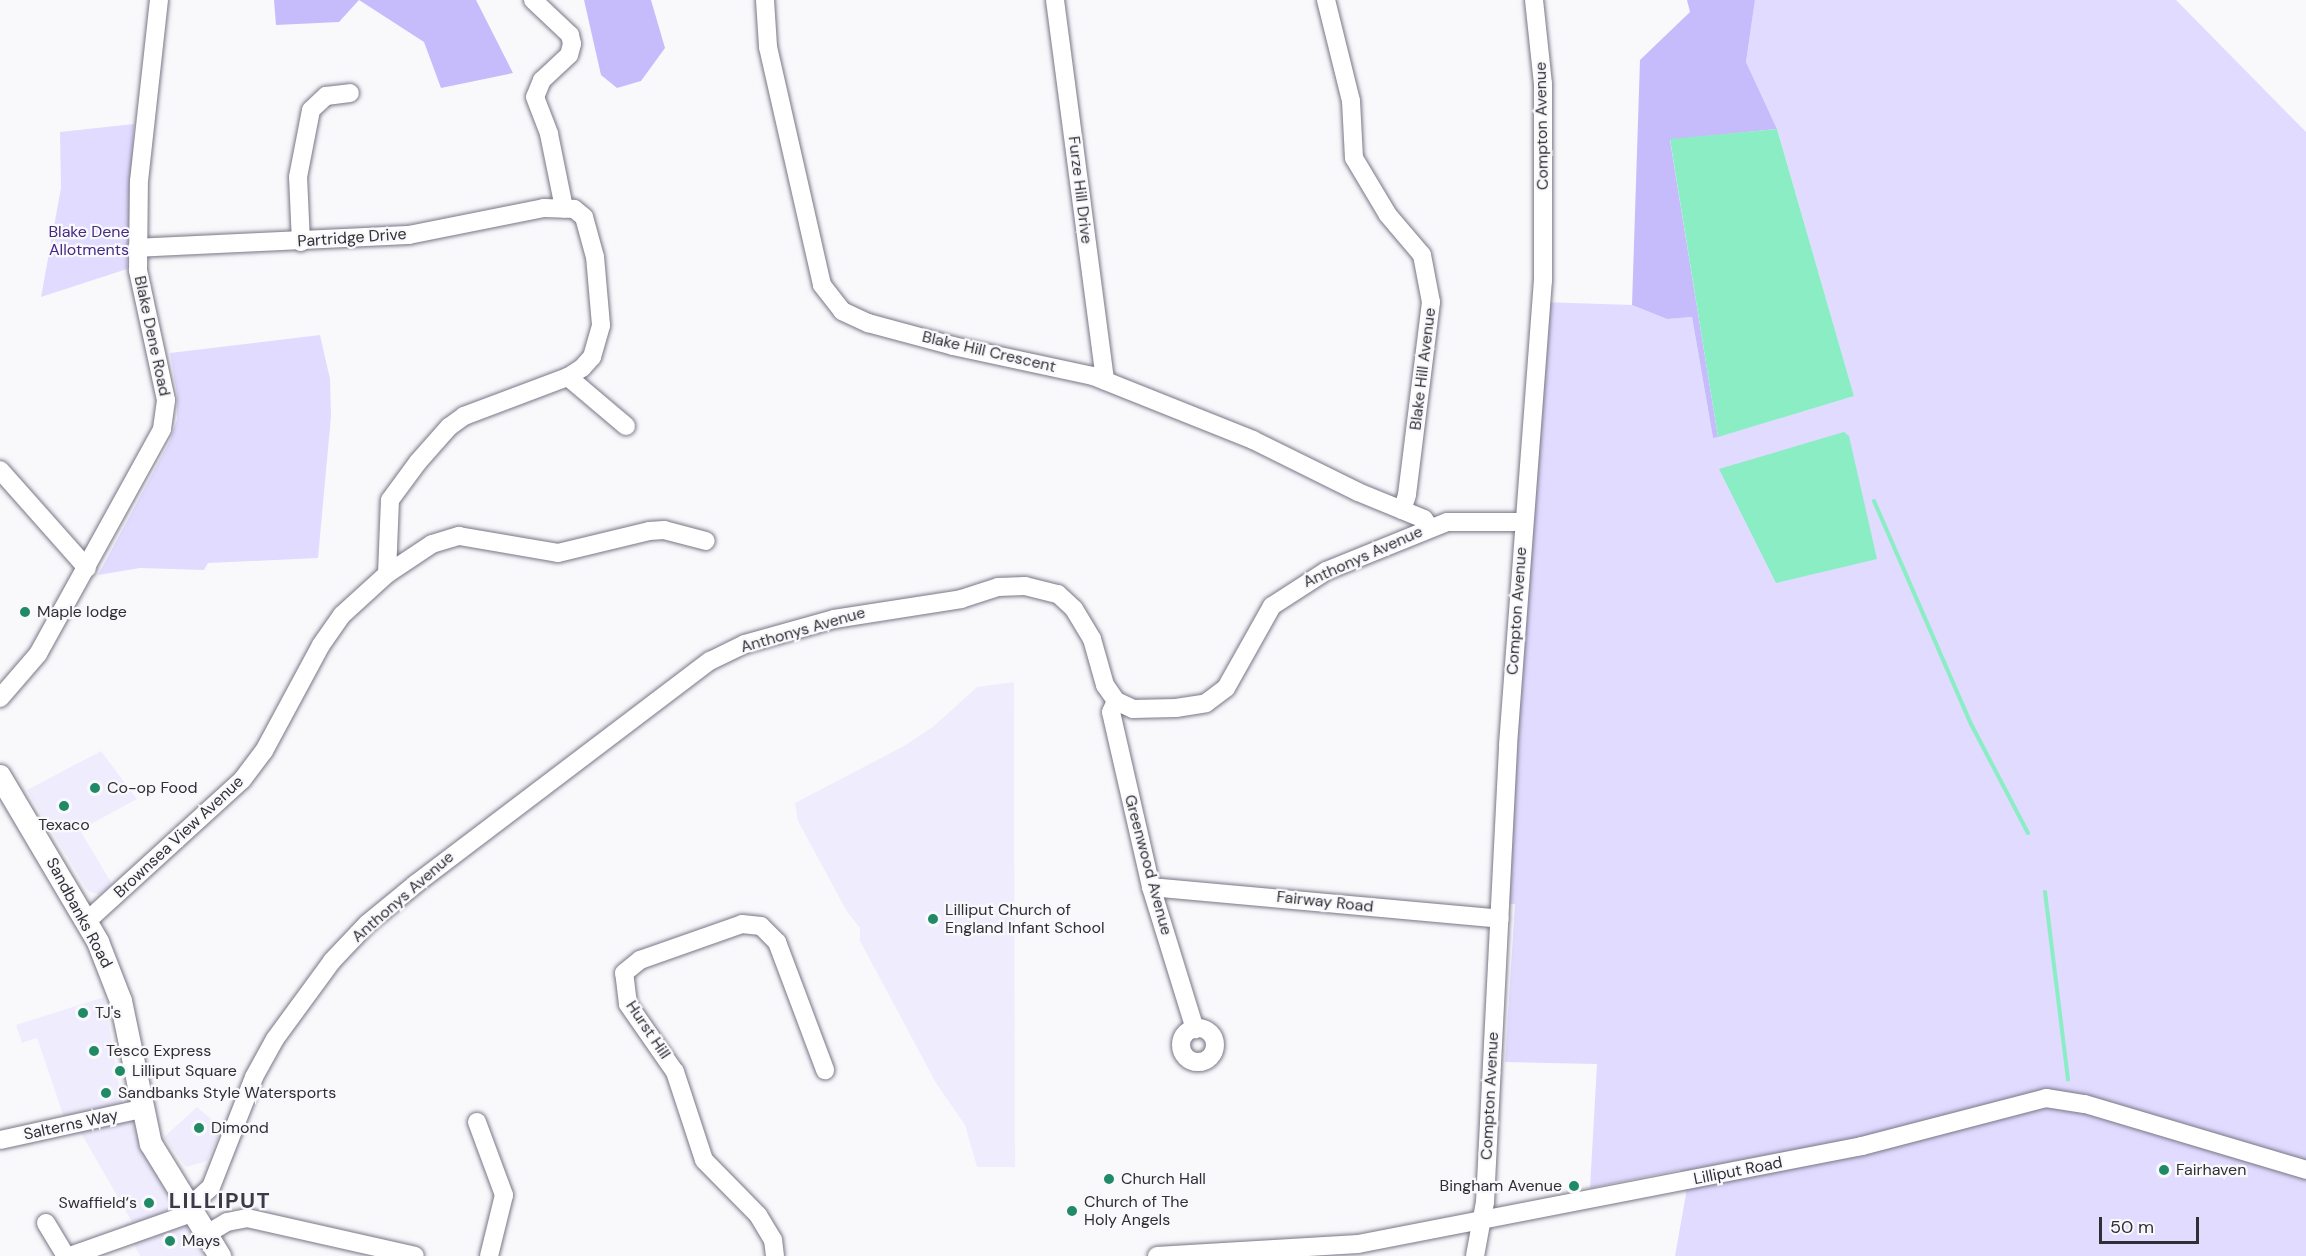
<!DOCTYPE html>
<html>
<head>
<meta charset="utf-8">
<style>
  body { margin:0 }
  #map { position:relative; width:2306px; height:1256px; overflow:hidden; background:#f9f9fc; font-family:"DM Sans",sans-serif }
  div>[style] { position:absolute }
  .built>* { inset:0; background:#efedfd }
  .green>* { inset:0; background:#e0dbff }
  .forest>* { inset:0; background:#c6bcfc }
  .water>* { inset:0; background:#8aedc4 }
  .stream>* { height:4px; margin:-2px; padding:0 2px; transform-origin:2px; border-radius:2px; background:#8aedc4 }
  .roads { filter:drop-shadow(0 0 2px #787686) drop-shadow(0 0 2px #787686) }
  .minor>* { height:18px; margin:-9px; padding:0 9px; transform-origin:9px; border-radius:9px; background:#fff }
  .minor>.ring { margin:-9px; padding:0; box-sizing:content-box; background:none; border:18px solid #fff; border-radius:50% }
  .major>* { height:22px; margin:-11px; padding:0 11px; transform-origin:11px; border-radius:11px; background:#fff }
  .dots>* { width:16px; height:16px; translate:-50% -50%; box-sizing:border-box; border:3px solid #f9f9fc; border-radius:50% }
  span { translate:-50% -50%; white-space:nowrap; text-align:center; line-height:1.15; -webkit-text-stroke:4.5px #f9f9fc; paint-order:stroke }
  .street-label { font-size:16px; color:#302f36 }
  .park-label { font-size:16px; color:#452a84 }
  .poi-label { font-size:16px; color:#302f36 }
  .left { translate:0 -50%; text-align:left }
  .right { translate:-100% -50%; text-align:right }
  .district-label { font-size:22px; color:#3c3a48; font-weight:700; letter-spacing:1.5px }
  .scale { position:absolute; left:2099px; top:1217px; width:100px; height:27px; box-sizing:border-box; border:3px solid #302f36; border-top:0; padding-left:8px; font-size:18px; line-height:21px; white-space:nowrap; color:#302f36; -webkit-text-stroke:4px #f9f9fc; paint-order:stroke }
</style>
</head>
<body>
<div id="map">
  <div class="built">
    <div style="clip-path:polygon(1014px 682px,1015px 1167px,977px 1167px,965px 1125px,936px 1083px,860px 941px,860px 928px,846px 910px,798px 821px,795px 803px,904px 746px,934px 726px,977px 687px)"></div>
    <div style="clip-path:polygon(101px 751px,137px 799px,80px 830px,112px 884px,100px 895px,88px 891px,27px 790px)"></div>
    <div style="clip-path:polygon(104px 997px,122px 1103px,204px 1256px,140px 1256px,124px 1225px,132px 1222px,81px 1133px,70px 1135px,37px 1038px,22px 1043px,16px 1025px)"></div>
    <div style="clip-path:polygon(197px 1107px,222px 1128px,207px 1161px,186px 1167px,164px 1137px)"></div>
  </div>
  <div class="green">
    <div style="clip-path:polygon(1755px 0,2176px 0,2306px 132px,2306px 1256px,1675px 1256px,1686px 1194px,1680px 1170px,1590px 1188px,1597px 1064px,1505px 1062px,1515px 904px,1500px 903px,1541px 302px,1632px 305px,1667px 319px,1692px 317px,1713px 438px,1854px 396px,1777px 129px,1746px 62px)"></div>
    <div style="clip-path:polygon(134px 124px,127px 269px,41px 297px,61px 188px,60px 132px)"></div>
    <div style="clip-path:polygon(320px 335px,330px 379px,331px 416px,318px 558px,208px 563px,204px 570px,140px 568px,98px 575px,170px 441px,177px 419px,177px 394px,170px 353px)"></div>
  </div>
  <div class="forest">
    <div style="clip-path:polygon(274px 0,359px 0,339px 22px,276px 25px)"></div>
    <div style="clip-path:polygon(359px 0,476px 0,513px 73px,441px 88px,424px 42px)"></div>
    <div style="clip-path:polygon(584px 0,651px 0,665px 48px,641px 81px,617px 88px,601px 75px)"></div>
    <div style="clip-path:polygon(1687px 0,1755px 0,1746px 62px,1777px 129px,1670px 140px,1718px 437px,1713px 438px,1692px 317px,1667px 319px,1632px 305px,1640px 60px,1690px 12px)"></div>
  </div>
  <div class="water">
    <div style="clip-path:polygon(1777px 129px,1854px 396px,1718px 437px,1670px 139px)"></div>
    <div style="clip-path:polygon(1844px 432px,1849px 436px,1877px 559px,1776px 583px,1719px 469px)"></div>
  </div>
  <div class="stream">
    <div style="left:1874px;top:501px;width:243px;rotate:66.5deg"></div>
    <div style="left:1971px;top:724px;width:123px;rotate:62.4deg"></div>
    <div style="left:2045px;top:892px;width:189px;rotate:83deg"></div>
  </div>
  <div class="roads">
    <div class="minor">
      <div style="left:533px;top:0;width:51px;rotate:43.4deg"></div>
      <div style="left:570px;top:35px;width:9px;rotate:77deg"></div>
      <div style="left:572px;top:44px;width:11px;rotate:105deg"></div>
      <div style="left:569px;top:55px;width:37px;rotate:137deg"></div>
      <div style="left:542px;top:80px;width:18px;rotate:112deg"></div>
      <div style="left:535px;top:97px;width:40px;rotate:69deg"></div>
      <div style="left:549px;top:134px;width:76px;rotate:78.5deg"></div>
      <div style="left:765px;top:0;width:47px;rotate:86.3deg"></div>
      <div style="left:768px;top:47px;width:244px;rotate:77.2deg"></div>
      <div style="left:822px;top:285px;width:33px;rotate:52deg"></div>
      <div style="left:842px;top:311px;width:29px;rotate:25deg"></div>
      <div style="left:868px;top:323px;width:88px;rotate:15.1deg"></div>
      <div style="left:953px;top:346px;width:143px;rotate:12.1deg"></div>
      <div style="left:1093px;top:376px;width:172px;rotate:21.8deg"></div>
      <div style="left:1253px;top:440px;width:117px;rotate:26.3deg"></div>
      <div style="left:1358px;top:492px;width:71px;rotate:22.2deg"></div>
      <div style="left:1424px;top:519px;width:9px;rotate:58deg"></div>
      <div style="left:1055px;top:0;width:384px;rotate:82.5deg"></div>
      <div style="left:1326px;top:0;width:104px;rotate:76.1deg"></div>
      <div style="left:1351px;top:101px;width:57px;rotate:87deg"></div>
      <div style="left:1354px;top:158px;width:66px;rotate:59.2deg"></div>
      <div style="left:1388px;top:215px;width:52px;rotate:49.6deg"></div>
      <div style="left:1422px;top:255px;width:48px;rotate:79.2deg"></div>
      <div style="left:1431px;top:302px;width:194px;rotate:97.1deg"></div>
      <div style="left:1407px;top:495px;width:16px;rotate:108deg"></div>
      <div style="left:301px;top:242px;width:65px;rotate:-92.6deg"></div>
      <div style="left:298px;top:177px;width:68px;rotate:-79deg"></div>
      <div style="left:311px;top:110px;width:21px;rotate:-43deg"></div>
      <div style="left:326px;top:96px;width:24px;rotate:-7deg"></div>
      <div style="left:568px;top:377px;width:76px;rotate:40.2deg"></div>
      <div style="left:0;top:470px;width:131px;rotate:48.4deg"></div>
      <div style="left:387px;top:574px;width:54px;rotate:-33.7deg"></div>
      <div style="left:432px;top:544px;width:28px;rotate:-17deg"></div>
      <div style="left:459px;top:536px;width:100px;rotate:9.7deg"></div>
      <div style="left:558px;top:553px;width:94px;rotate:-13.6deg"></div>
      <div style="left:649px;top:531px;width:15px;rotate:-4deg"></div>
      <div style="left:664px;top:530px;width:43px;rotate:14.7deg"></div>
      <div style="left:0;top:698px;width:58px;rotate:-49.2deg"></div>
      <div style="left:38px;top:654px;width:257px;rotate:-61.1deg"></div>
      <div style="left:162px;top:429px;width:29px;rotate:-82deg"></div>
      <div style="left:166px;top:400px;width:133px;rotate:-102.2deg"></div>
      <div style="left:138px;top:270px;width:89px;rotate:-89.4deg"></div>
      <div style="left:139px;top:181px;width:182px;rotate:-83.7deg"></div>
      <div style="left:1116px;top:701px;width:12px;rotate:114deg"></div>
      <div style="left:1111px;top:712px;width:180px;rotate:77.1deg"></div>
      <div style="left:1151px;top:887px;width:149px;rotate:72.8deg"></div>
      <div style="left:1151px;top:887px;width:350px;rotate:5.2deg"></div>
      <div style="left:87px;top:921px;width:210px;rotate:-42.3deg"></div>
      <div style="left:242px;top:780px;width:36px;rotate:-53deg"></div>
      <div style="left:264px;top:751px;width:120px;rotate:-61.7deg"></div>
      <div style="left:321px;top:645px;width:37px;rotate:-55deg"></div>
      <div style="left:342px;top:615px;width:61px;rotate:-42.3deg"></div>
      <div style="left:387px;top:574px;width:74px;rotate:-87.7deg"></div>
      <div style="left:390px;top:500px;width:47px;rotate:-53.6deg"></div>
      <div style="left:418px;top:462px;width:47px;rotate:-48.5deg"></div>
      <div style="left:449px;top:427px;width:19px;rotate:-36deg"></div>
      <div style="left:464px;top:416px;width:111px;rotate:-20.6deg"></div>
      <div style="left:568px;top:377px;width:17px;rotate:-33deg"></div>
      <div style="left:582px;top:368px;width:15px;rotate:-48deg"></div>
      <div style="left:592px;top:357px;width:33px;rotate:-74deg"></div>
      <div style="left:601px;top:325px;width:68px;rotate:-95deg"></div>
      <div style="left:595px;top:257px;width:41px;rotate:-105.4deg"></div>
      <div style="left:584px;top:217px;width:13px;rotate:-141deg"></div>
      <div style="left:574px;top:209px;width:30px;rotate:-178deg"></div>
      <div style="left:544px;top:208px;width:138px;rotate:168.7deg"></div>
      <div style="left:409px;top:235px;width:272px;rotate:177.3deg"></div>
      <div class="ring" style="left:1181px;top:1028px;width:16px;height:16px"></div>
      <div style="left:477px;top:1122px;width:78px;rotate:69.7deg"></div>
      <div style="left:504px;top:1195px;width:63px;rotate:103.8deg"></div>
      <div style="left:0;top:1140px;width:144px;rotate:-12.4deg"></div>
      <div style="left:190px;top:1206px;width:28px;rotate:-42deg"></div>
      <div style="left:211px;top:1187px;width:118px;rotate:-68.6deg"></div>
      <div style="left:254px;top:1077px;width:43px;rotate:-61.1deg"></div>
      <div style="left:275px;top:1039px;width:97px;rotate:-53.8deg"></div>
      <div style="left:332px;top:961px;width:51px;rotate:-46.6deg"></div>
      <div style="left:367px;top:924px;width:65px;rotate:-39.4deg"></div>
      <div style="left:417px;top:883px;width:368px;rotate:-37.2deg"></div>
      <div style="left:710px;top:661px;width:39px;rotate:-26deg"></div>
      <div style="left:745px;top:644px;width:92px;rotate:-15.7deg"></div>
      <div style="left:834px;top:619px;width:129px;rotate:-8.9deg"></div>
      <div style="left:961px;top:599px;width:39px;rotate:-18deg"></div>
      <div style="left:998px;top:587px;width:27px;rotate:-2deg"></div>
      <div style="left:1025px;top:586px;width:34px;rotate:14deg"></div>
      <div style="left:1058px;top:594px;width:22px;rotate:43deg"></div>
      <div style="left:1074px;top:609px;width:35px;rotate:59deg"></div>
      <div style="left:1092px;top:639px;width:48px;rotate:74.2deg"></div>
      <div style="left:1105px;top:685px;width:19px;rotate:55deg"></div>
      <div style="left:1116px;top:701px;width:19px;rotate:25deg"></div>
      <div style="left:1133px;top:709px;width:43px;rotate:-1.3deg"></div>
      <div style="left:1176px;top:708px;width:30px;rotate:-9deg"></div>
      <div style="left:1206px;top:703px;width:25px;rotate:-37deg"></div>
      <div style="left:1226px;top:688px;width:94px;rotate:-60.7deg"></div>
      <div style="left:1272px;top:606px;width:64px;rotate:-32.9deg"></div>
      <div style="left:1326px;top:571px;width:131px;rotate:-22deg"></div>
      <div style="left:1447px;top:522px;width:76px"></div>
      <div style="left:46px;top:1223px;width:39px;rotate:59deg"></div>
      <div style="left:207px;top:1234px;width:23px;rotate:-31deg"></div>
      <div style="left:227px;top:1222px;width:20px;rotate:-11deg"></div>
      <div style="left:247px;top:1218px;width:172px;rotate:12.7deg"></div>
      <div style="left:70px;top:1256px;width:132px;rotate:-19.5deg"></div>
      <div style="left:775px;top:1256px;width:16px;rotate:-97deg"></div>
      <div style="left:773px;top:1240px;width:29px;rotate:-121deg"></div>
      <div style="left:758px;top:1215px;width:77px;rotate:-134.5deg"></div>
      <div style="left:704px;top:1160px;width:93px;rotate:-108.2deg"></div>
      <div style="left:675px;top:1072px;width:83px;rotate:-124.7deg"></div>
      <div style="left:628px;top:1004px;width:31px;rotate:-97deg"></div>
      <div style="left:624px;top:973px;width:21px;rotate:-39deg"></div>
      <div style="left:640px;top:960px;width:108px;rotate:-19.4deg"></div>
      <div style="left:742px;top:924px;width:19px;rotate:6deg"></div>
      <div style="left:761px;top:926px;width:23px;rotate:45deg"></div>
      <div style="left:777px;top:942px;width:137px;rotate:69.4deg"></div>
      <div style="left:1157px;top:1256px;width:201px;rotate:-3.4deg"></div>
      <div style="left:1358px;top:1244px;width:513px;rotate:-11deg"></div>
      <div style="left:1862px;top:1146px;width:190px;rotate:-14.6deg"></div>
      <div style="left:2046px;top:1098px;width:39px;rotate:9deg"></div>
      <div style="left:2085px;top:1104px;width:231px;rotate:16.6deg"></div>
      <div style="left:1475px;top:1256px;width:55px;rotate:-79.5deg"></div>
      <div style="left:1485px;top:1202px;width:458px;rotate:-87.1deg"></div>
      <div style="left:1508px;top:745px;width:465px;rotate:-85.7deg"></div>
      <div style="left:1543px;top:281px;width:197px;rotate:-90deg"></div>
      <div style="left:1543px;top:84px;width:84px;rotate:-96.1deg"></div>
    </div>
    <div class="major">
      <div style="left:0;top:776px;width:193px;rotate:59.4deg"></div>
      <div style="left:98px;top:942px;width:63px;rotate:68.7deg"></div>
      <div style="left:121px;top:1001px;width:146px;rotate:78.2deg"></div>
      <div style="left:151px;top:1144px;width:132px;rotate:58.4deg"></div>
    </div>
  </div>
  <div class="dots">
    <div style="left:25px;top:612px;background:#208965"></div>
    <div style="left:95px;top:788px;background:#208965"></div>
    <div style="left:64px;top:806px;background:#208965"></div>
    <div style="left:933px;top:919px;background:#208965"></div>
    <div style="left:83px;top:1013px;background:#208965"></div>
    <div style="left:94px;top:1051px;background:#208965"></div>
    <div style="left:120px;top:1071px;background:#208965"></div>
    <div style="left:106px;top:1093px;background:#208965"></div>
    <div style="left:199px;top:1128px;background:#208965"></div>
    <div style="left:2164px;top:1170px;background:#208965"></div>
    <div style="left:1109px;top:1179px;background:#208965"></div>
    <div style="left:1574px;top:1186px;background:#208965"></div>
    <div style="left:149px;top:1203px;background:#208965"></div>
    <div style="left:1072px;top:1211px;background:#208965"></div>
    <div style="left:170px;top:1241px;background:#208965"></div>
  </div>
  <div class="street-label">
    <span style="left:1542px;top:126px;rotate:-91deg">Compton Avenue</span>
    <span style="left:1080px;top:190px;rotate:83deg">Furze Hill Drive</span>
    <span style="left:352px;top:238px;rotate:-4deg">Partridge Drive</span>
    <span style="left:152px;top:336px;rotate:78deg">Blake Dene Road</span>
    <span style="left:989px;top:352px;rotate:13deg">Blake Hill Crescent</span>
    <span style="left:1423px;top:369px;rotate:-83deg">Blake Hill Avenue</span>
    <span style="left:1363px;top:557px;rotate:-24deg">Anthonys Avenue</span>
    <span style="left:1517px;top:611px;rotate:-86deg">Compton Avenue</span>
    <span style="left:803px;top:630px;rotate:-16deg">Anthonys Avenue</span>
    <span style="left:179px;top:837px;rotate:-43deg">Brownsea View Avenue</span>
    <span style="left:1148px;top:865px;rotate:75deg">Greenwood Avenue</span>
    <span style="left:403px;top:897px;rotate:-41deg">Anthonys Avenue</span>
    <span style="left:1325px;top:902px;rotate:6deg">Fairway Road</span>
    <span style="left:79px;top:913px;rotate:62deg">Sandbanks Road</span>
    <span style="left:648px;top:1030px;rotate:56deg">Hurst Hill</span>
    <span style="left:1490px;top:1096px;rotate:-87deg">Compton Avenue</span>
    <span style="left:71px;top:1125px;rotate:-12deg">Salterns Way</span>
    <span style="left:1738px;top:1171px;rotate:-11deg">Lilliput Road</span>
  </div>
  <div class="park-label">
    <span style="left:89px;top:241px">Blake Dene<br>Allotments</span>
  </div>
  <div class="poi-label">
    <span class="left" style="left:37px;top:612px">Maple lodge</span>
    <span class="left" style="left:107px;top:788px">Co-op Food</span>
    <span style="left:64px;top:825px">Texaco</span>
    <span class="left" style="left:945px;top:919px">Lilliput Church of<br>England Infant School</span>
    <span class="left" style="left:95px;top:1013px">TJ's</span>
    <span class="left" style="left:106px;top:1051px">Tesco Express</span>
    <span class="left" style="left:132px;top:1071px">Lilliput Square</span>
    <span class="left" style="left:118px;top:1093px">Sandbanks Style Watersports</span>
    <span class="left" style="left:211px;top:1128px">Dimond</span>
    <span class="left" style="left:2176px;top:1170px">Fairhaven</span>
    <span class="left" style="left:1121px;top:1179px">Church Hall</span>
    <span class="right" style="left:1562px;top:1186px">Bingham Avenue</span>
    <span class="left" style="left:1084px;top:1211px">Church of The<br>Holy Angels</span>
    <span class="right" style="left:137px;top:1203px">Swaffield‘s</span>
    <span class="left" style="left:182px;top:1241px">Mays</span>
  </div>
  <div class="district-label">
    <span style="left:220px;top:1201px">LILLIPUT</span>
  </div>
  <div class="scale">50 m</div>
</div>
</body>
</html>
